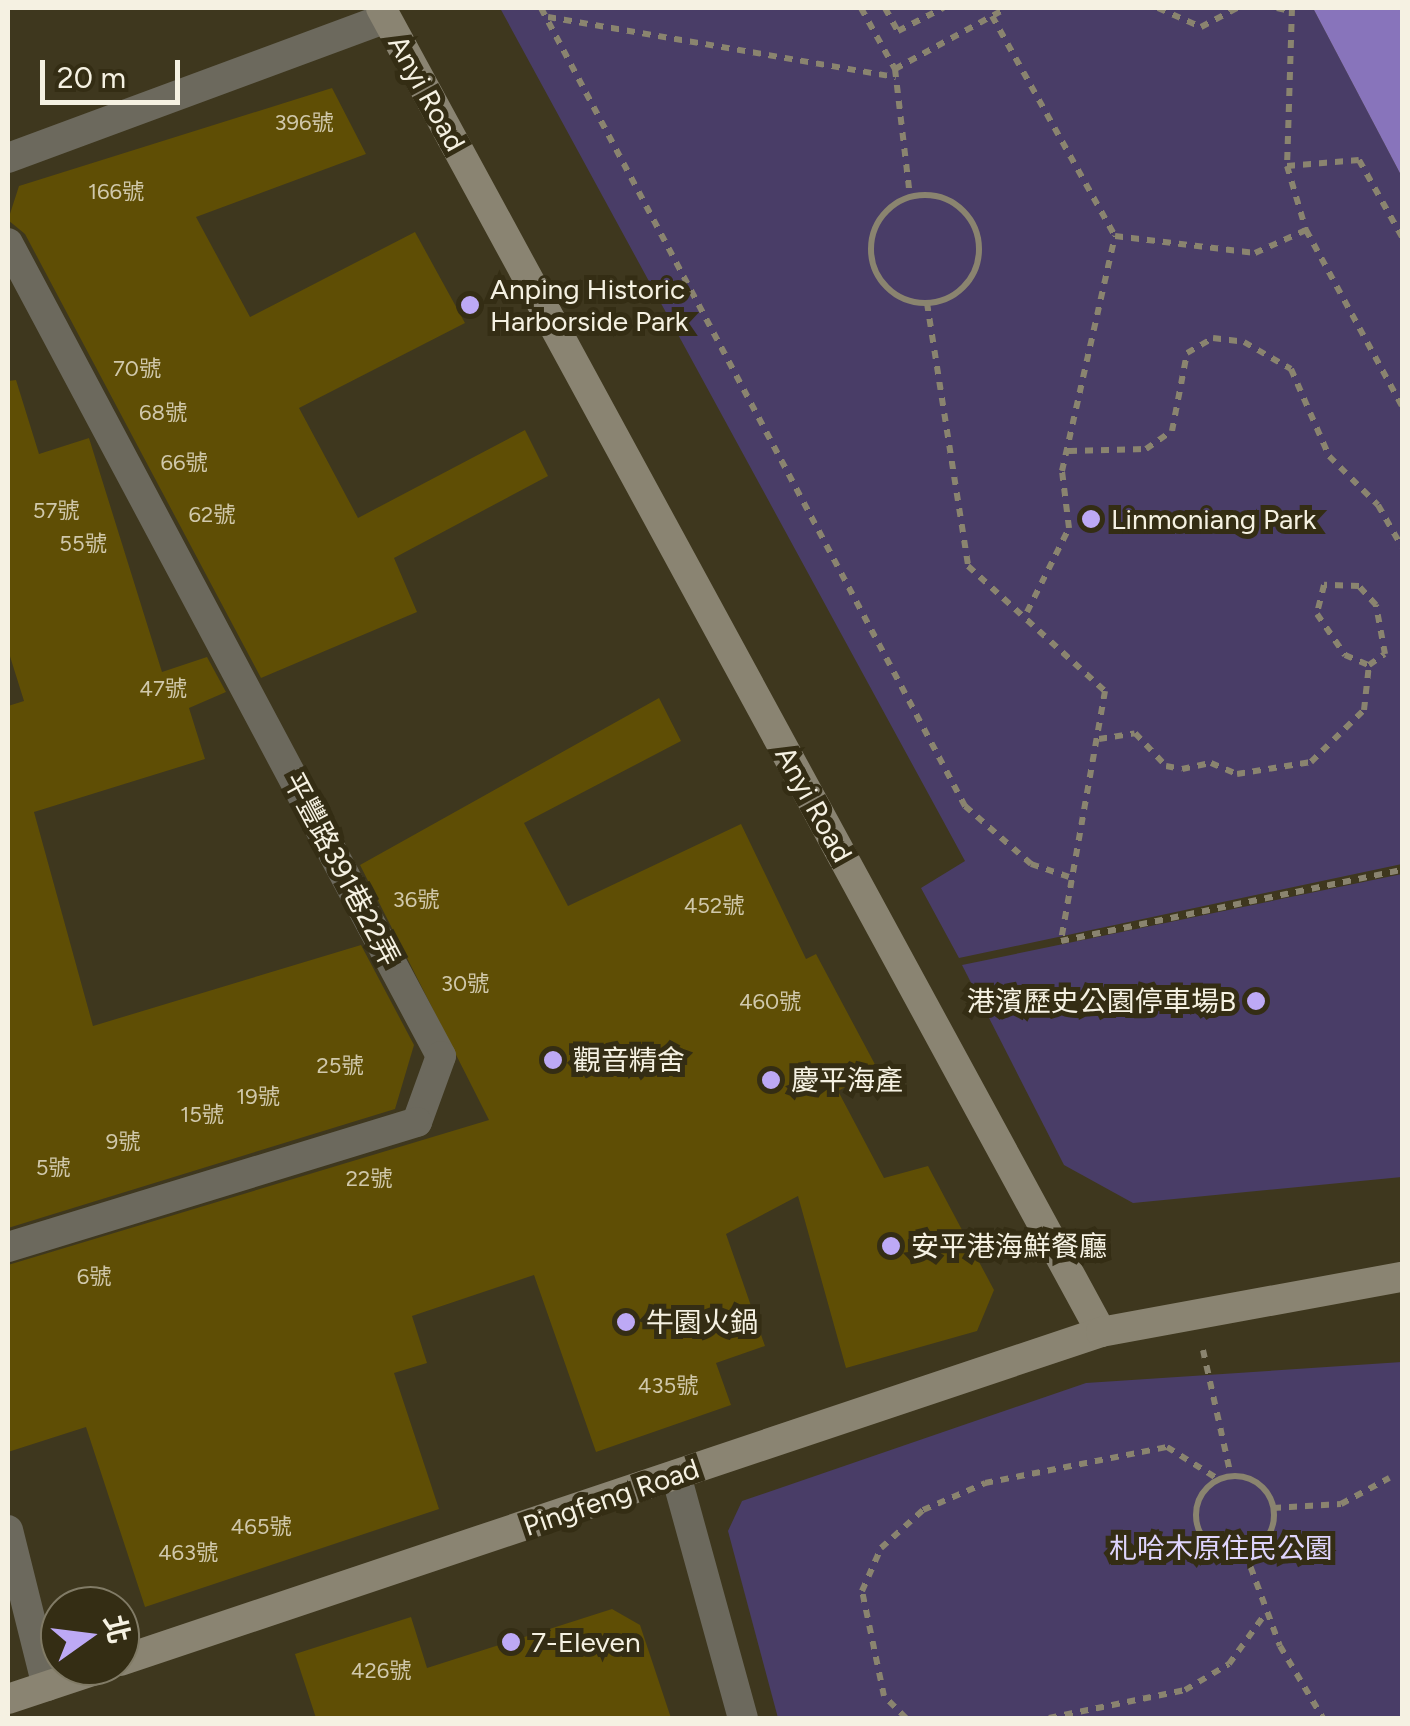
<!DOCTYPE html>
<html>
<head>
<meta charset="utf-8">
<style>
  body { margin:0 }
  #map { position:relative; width:1410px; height:1726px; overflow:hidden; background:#3e371e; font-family:Figtree,"Noto Sans TC",sans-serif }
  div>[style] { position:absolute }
  .green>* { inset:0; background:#493d67 }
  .water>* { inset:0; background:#8874bb }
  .building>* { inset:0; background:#5f4e05 }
  .path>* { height:6px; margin-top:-3px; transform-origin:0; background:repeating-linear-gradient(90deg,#8a846f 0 8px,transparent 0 16px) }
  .path>.ring { margin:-3px; padding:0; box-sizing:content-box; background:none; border:6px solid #8a846f; border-radius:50% }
  .street>* { height:30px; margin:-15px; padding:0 15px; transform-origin:15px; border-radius:15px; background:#6c695d }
  .secondary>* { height:30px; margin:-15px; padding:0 15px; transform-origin:15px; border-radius:15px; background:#8a8472 }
  .dots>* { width:28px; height:28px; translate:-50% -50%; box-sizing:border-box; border:5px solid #342d14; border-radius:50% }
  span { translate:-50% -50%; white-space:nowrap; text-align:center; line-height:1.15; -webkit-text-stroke:10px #342d14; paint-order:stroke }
  .number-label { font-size:22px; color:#d0c8ab }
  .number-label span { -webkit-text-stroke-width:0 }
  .street-label { font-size:28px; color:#f5f1e2 }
  .poi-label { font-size:28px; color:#f5f1e2 }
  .left { translate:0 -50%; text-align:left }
  .right { translate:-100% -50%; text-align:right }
  .park-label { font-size:28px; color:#ded4fc }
  .frame { position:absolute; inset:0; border:10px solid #f5f1e2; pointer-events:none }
  .north { position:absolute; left:40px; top:1586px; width:100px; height:100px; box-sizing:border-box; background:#342d14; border:2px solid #817b66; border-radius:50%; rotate:76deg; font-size:28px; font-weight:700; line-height:40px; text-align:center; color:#f5f1e2 }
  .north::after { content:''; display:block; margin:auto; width:35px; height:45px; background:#bda9f5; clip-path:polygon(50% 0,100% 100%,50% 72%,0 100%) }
  .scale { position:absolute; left:40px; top:60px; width:140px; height:45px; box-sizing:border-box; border:5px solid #f5f1e2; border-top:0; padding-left:12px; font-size:30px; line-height:35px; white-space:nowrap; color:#f5f1e2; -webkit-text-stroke:8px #342d14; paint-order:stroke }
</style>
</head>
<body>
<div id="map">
  <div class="green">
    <div style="clip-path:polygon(500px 8px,1313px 8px,1402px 177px,1402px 864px,959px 958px,921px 888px,965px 861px)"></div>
    <div style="clip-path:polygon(1402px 874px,1402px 1177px,1133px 1203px,1064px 1165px,962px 965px)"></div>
    <div style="clip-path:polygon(1402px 1362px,1402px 1718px,778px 1718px,728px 1531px,742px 1501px,1086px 1383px)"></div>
  </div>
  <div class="water">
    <div style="clip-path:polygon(1313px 8px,1402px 8px,1402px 177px)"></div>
  </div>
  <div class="building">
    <div style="clip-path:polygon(332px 88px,366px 154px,196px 217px,250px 317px,415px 232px,465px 323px,299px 408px,358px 518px,525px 430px,548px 476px,394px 558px,417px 612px,261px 678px,25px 234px,8px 220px,19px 186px)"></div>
    <div style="clip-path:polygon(16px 380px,39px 454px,89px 438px,162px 672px,207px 657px,226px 692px,189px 708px,205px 759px,34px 812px,93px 1026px,361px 945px,414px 1045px,395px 1109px,8px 1228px,8px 706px,24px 701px,8px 650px,8px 381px)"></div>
    <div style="clip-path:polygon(659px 698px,681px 741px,524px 823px,568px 906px,741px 824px,806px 959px,816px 954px,878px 1070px,838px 1091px,884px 1178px,928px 1166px,994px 1290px,977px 1331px,846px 1368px,798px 1196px,726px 1234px,765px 1346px,716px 1363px,731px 1405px,596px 1452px,534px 1275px,412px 1316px,427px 1363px,394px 1373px,439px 1509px,145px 1607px,86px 1427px,8px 1452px,8px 1265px,489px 1120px,360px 865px)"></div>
    <div style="clip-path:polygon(612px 1609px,640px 1625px,671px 1718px,316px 1718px,295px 1654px,411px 1617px,427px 1668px)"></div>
  </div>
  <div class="path">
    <div style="left:541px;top:8px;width:904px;rotate:62.02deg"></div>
    <div style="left:965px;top:806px;width:88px;rotate:41.3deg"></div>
    <div style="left:1031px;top:864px;width:40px;rotate:18.9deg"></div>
    <div style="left:861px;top:8px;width:70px;rotate:60.9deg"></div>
    <div style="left:895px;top:69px;width:129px;rotate:83.3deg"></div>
    <div style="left:885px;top:8px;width:26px;rotate:61deg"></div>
    <div style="left:898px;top:31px;width:51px;rotate:-27.1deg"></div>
    <div style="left:1158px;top:8px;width:47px;rotate:23.8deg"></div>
    <div style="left:1201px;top:27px;width:41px;rotate:-27.8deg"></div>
    <div style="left:1277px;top:8px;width:17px;rotate:13deg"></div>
    <div style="left:1292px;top:8px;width:158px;rotate:91.8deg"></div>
    <div style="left:1287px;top:166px;width:72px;rotate:-4.8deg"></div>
    <div style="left:1359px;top:160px;width:88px;rotate:60.8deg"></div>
    <div style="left:992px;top:16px;width:252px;rotate:60.8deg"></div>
    <div style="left:1115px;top:236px;width:141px;rotate:6.9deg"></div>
    <div style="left:1255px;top:253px;width:56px;rotate:-24.3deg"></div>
    <div style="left:548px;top:17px;width:353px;rotate:9.8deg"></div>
    <div style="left:895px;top:69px;width:128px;rotate:-28.6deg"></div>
    <div style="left:1287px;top:166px;width:67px;rotate:73.5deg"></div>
    <div style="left:1306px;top:230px;width:200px;rotate:61.4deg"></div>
    <div class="ring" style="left:871px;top:195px;width:102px;height:102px"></div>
    <div style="left:927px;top:303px;width:266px;rotate:81.1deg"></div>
    <div style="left:968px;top:566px;width:185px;rotate:42.4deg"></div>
    <div style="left:1105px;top:691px;width:254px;rotate:100deg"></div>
    <div style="left:1061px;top:941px;width:348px;rotate:-11.8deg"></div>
    <div style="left:1069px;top:451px;width:77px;rotate:-1.5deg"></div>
    <div style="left:1146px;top:449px;width:32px;rotate:-35deg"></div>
    <div style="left:1172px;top:431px;width:79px;rotate:-79.1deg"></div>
    <div style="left:1187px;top:353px;width:30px;rotate:-30deg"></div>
    <div style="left:1213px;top:338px;width:31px;rotate:7deg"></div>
    <div style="left:1244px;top:342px;width:54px;rotate:29.9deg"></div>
    <div style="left:1291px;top:369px;width:95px;rotate:66.4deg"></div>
    <div style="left:1329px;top:456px;width:69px;rotate:45deg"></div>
    <div style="left:1378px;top:505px;width:48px;rotate:60.3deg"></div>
    <div style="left:1027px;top:612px;width:94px;rotate:-63.4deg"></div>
    <div style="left:1069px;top:528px;width:57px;rotate:-97deg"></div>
    <div style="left:1062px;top:471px;width:241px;rotate:-77.3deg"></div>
    <div style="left:1099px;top:739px;width:36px;rotate:-9deg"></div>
    <div style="left:1135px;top:733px;width:45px;rotate:46.8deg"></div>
    <div style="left:1166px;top:766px;width:16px;rotate:11deg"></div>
    <div style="left:1182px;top:769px;width:30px;rotate:-12deg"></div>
    <div style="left:1211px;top:763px;width:28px;rotate:23deg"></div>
    <div style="left:1237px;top:774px;width:75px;rotate:-9.2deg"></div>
    <div style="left:1311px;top:762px;width:74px;rotate:-44.5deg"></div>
    <div style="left:1364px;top:710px;width:45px;rotate:-83.7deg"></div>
    <div style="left:1369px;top:665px;width:19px;rotate:-35deg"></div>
    <div style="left:1385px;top:654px;width:50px;rotate:-100.4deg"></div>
    <div style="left:1376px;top:605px;width:25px;rotate:-132deg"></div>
    <div style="left:1359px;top:586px;width:35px;rotate:-178deg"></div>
    <div style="left:1324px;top:585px;width:30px;rotate:104deg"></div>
    <div style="left:1317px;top:614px;width:50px;rotate:55.7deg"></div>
    <div style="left:1345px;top:655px;width:26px;rotate:23deg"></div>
    <div style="left:1203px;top:1350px;width:129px;rotate:77.5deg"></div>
    <div class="ring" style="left:1196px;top:1476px;width:72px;height:72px"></div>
    <div style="left:1273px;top:1508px;width:68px;rotate:-3.4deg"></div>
    <div style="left:1341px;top:1504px;width:55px;rotate:-28.4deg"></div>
    <div style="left:1245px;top:1552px;width:100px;rotate:69.6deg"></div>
    <div style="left:1280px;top:1646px;width:84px;rotate:59.2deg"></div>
    <div style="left:906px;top:1718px;width:31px;rotate:-135deg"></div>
    <div style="left:884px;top:1696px;width:107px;rotate:-101.8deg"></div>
    <div style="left:862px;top:1591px;width:47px;rotate:-66.2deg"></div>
    <div style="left:881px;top:1548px;width:57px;rotate:-42.1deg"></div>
    <div style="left:923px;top:1510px;width:68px;rotate:-23.5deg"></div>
    <div style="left:985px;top:1483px;width:186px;rotate:-11.2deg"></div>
    <div style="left:1167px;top:1447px;width:60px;rotate:32.1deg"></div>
    <div style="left:1049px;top:1718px;width:139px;rotate:-11.6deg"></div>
    <div style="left:1185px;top:1690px;width:51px;rotate:-30.6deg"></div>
    <div style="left:1229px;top:1664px;width:62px;rotate:-54.2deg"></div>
  </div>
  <div class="street">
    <div style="left:8px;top:158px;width:403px;rotate:-20.3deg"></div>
    <div style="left:8px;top:243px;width:921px;rotate:61.96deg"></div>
    <div style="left:441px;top:1056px;width:70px;rotate:110deg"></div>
    <div style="left:417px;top:1122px;width:428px;rotate:163deg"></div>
    <div style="left:676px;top:1475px;width:252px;rotate:74.6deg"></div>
    <div style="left:8px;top:1530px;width:161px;rotate:76deg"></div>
  </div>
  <div class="secondary">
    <div style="left:381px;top:8px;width:1507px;rotate:61.46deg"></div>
    <div style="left:120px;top:1661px;width:1035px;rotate:-18.54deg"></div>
    <div style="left:1101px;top:1332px;width:306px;rotate:-10.4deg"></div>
    <div style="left:8px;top:1699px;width:104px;rotate:-18.4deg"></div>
  </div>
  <div class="dots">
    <div style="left:470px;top:305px;background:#bda9f5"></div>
    <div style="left:1091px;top:519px;background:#bda9f5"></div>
    <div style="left:1256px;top:1001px;background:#bda9f5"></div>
    <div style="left:553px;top:1060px;background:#bda9f5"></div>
    <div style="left:771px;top:1080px;background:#bda9f5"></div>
    <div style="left:891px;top:1246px;background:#bda9f5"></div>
    <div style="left:626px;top:1322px;background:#bda9f5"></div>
    <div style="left:511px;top:1642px;background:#bda9f5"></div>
  </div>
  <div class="number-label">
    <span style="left:304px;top:123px">396號</span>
    <span style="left:116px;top:192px">166號</span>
    <span style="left:137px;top:369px">70號</span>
    <span style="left:163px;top:413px">68號</span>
    <span style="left:184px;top:463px">66號</span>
    <span style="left:56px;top:511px">57號</span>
    <span style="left:212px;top:515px">62號</span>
    <span style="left:83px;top:544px">55號</span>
    <span style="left:163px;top:689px">47號</span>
    <span style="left:416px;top:900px">36號</span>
    <span style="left:714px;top:906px">452號</span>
    <span style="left:465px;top:984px">30號</span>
    <span style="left:770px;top:1002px">460號</span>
    <span style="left:340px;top:1066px">25號</span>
    <span style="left:258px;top:1097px">19號</span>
    <span style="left:202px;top:1115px">15號</span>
    <span style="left:123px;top:1142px">9號</span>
    <span style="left:53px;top:1168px">5號</span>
    <span style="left:369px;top:1179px">22號</span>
    <span style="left:94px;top:1277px">6號</span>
    <span style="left:668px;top:1386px">435號</span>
    <span style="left:261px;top:1527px">465號</span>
    <span style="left:188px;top:1553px">463號</span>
    <span style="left:381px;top:1671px">426號</span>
  </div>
  <div class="street-label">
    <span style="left:427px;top:93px;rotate:61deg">Anyi Road</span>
    <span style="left:814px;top:804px;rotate:61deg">Anyi Road</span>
    <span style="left:342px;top:869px;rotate:62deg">平豐路391巷22弄</span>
    <span style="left:611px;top:1497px;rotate:-19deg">Pingfeng Road</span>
  </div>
  <div class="poi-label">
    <span class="left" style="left:490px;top:305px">Anping Historic<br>Harborside Park</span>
    <span class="left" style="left:1111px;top:519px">Linmoniang Park</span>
    <span class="right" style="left:1236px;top:1001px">港濱歷史公園停車場B</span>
    <span class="left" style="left:573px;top:1060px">觀音精舍</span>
    <span class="left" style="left:791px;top:1080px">慶平海產</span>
    <span class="left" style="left:911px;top:1246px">安平港海鮮餐廳</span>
    <span class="left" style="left:646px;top:1322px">牛園火鍋</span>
    <span class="left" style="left:531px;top:1642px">7-Eleven</span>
  </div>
  <div class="park-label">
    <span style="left:1221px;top:1548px">札哈木原住民公園</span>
  </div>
  <div class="frame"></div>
  <div class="north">北</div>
  <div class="scale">20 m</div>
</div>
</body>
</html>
